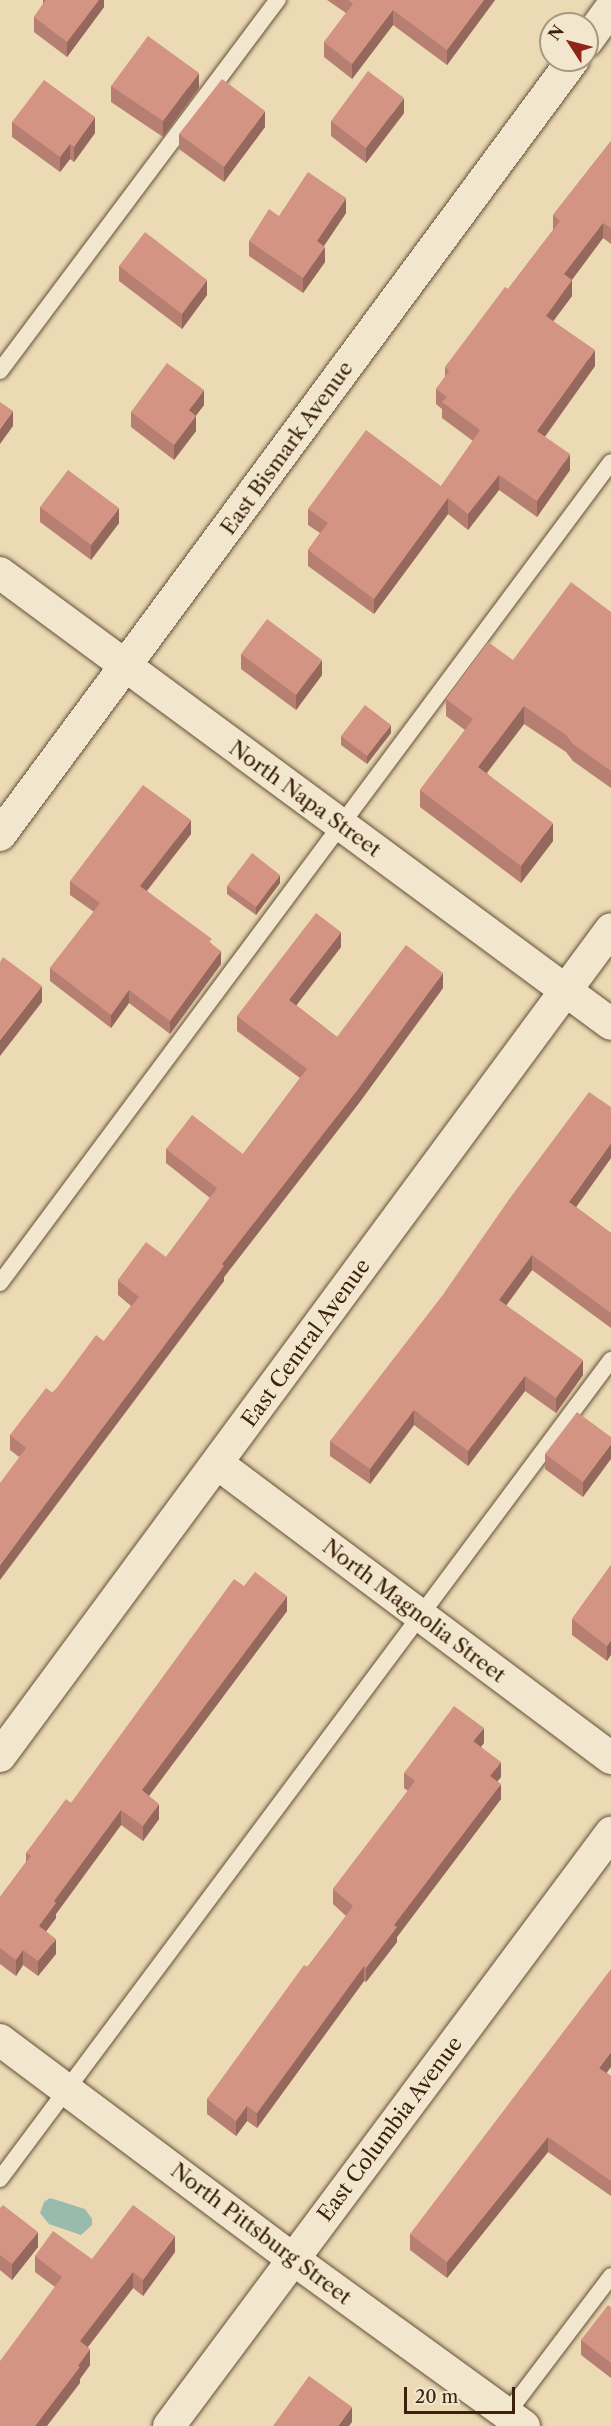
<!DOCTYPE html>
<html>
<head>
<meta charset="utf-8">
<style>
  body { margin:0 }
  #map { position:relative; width:611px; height:2426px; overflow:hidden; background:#ebdab4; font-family:"Libre Caslon Text",serif }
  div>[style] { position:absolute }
  .water>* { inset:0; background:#98bbad }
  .roads { filter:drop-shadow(0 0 2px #665038) drop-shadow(0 0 2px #665038) }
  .service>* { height:16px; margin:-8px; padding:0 8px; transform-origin:8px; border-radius:8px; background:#f2e7ce }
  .minor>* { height:32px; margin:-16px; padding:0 16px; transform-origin:16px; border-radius:16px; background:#f2e7ce }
  .wall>* { inset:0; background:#b67f71 }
  .shaded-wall>* { inset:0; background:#94685c }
  .building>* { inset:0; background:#d49483 }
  span { translate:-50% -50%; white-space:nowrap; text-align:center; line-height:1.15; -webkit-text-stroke:4.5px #f2e7ce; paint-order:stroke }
  .street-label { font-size:21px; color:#3a220e }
  .north { position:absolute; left:539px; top:12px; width:60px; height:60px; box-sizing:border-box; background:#f2e7ce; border:2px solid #a89881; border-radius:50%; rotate:306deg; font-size:16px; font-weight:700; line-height:24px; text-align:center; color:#3a220e }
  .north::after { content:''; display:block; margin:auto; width:21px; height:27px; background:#8f2418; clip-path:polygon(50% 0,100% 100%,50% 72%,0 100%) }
  .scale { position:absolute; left:404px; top:2387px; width:111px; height:27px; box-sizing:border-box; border:3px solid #3a220e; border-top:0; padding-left:8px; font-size:18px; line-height:21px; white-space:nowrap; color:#3a220e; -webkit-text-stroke:4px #f2e7ce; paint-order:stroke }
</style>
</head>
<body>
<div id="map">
  <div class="water">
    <div style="clip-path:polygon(50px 2198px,85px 2209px,92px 2219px,92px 2225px,81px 2235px,49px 2224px,40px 2213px,44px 2202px)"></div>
  </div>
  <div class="roads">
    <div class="service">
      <div style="left:0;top:371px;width:464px;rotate:-53.2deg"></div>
      <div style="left:0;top:1283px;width:1023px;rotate:-53.34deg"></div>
      <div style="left:0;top:2179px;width:1022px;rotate:-53.28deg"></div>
      <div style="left:503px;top:2419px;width:179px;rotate:-52.9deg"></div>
    </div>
    <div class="minor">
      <div style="left:587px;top:41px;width:41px;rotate:-54deg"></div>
      <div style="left:0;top:573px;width:759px;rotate:36.43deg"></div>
      <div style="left:0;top:835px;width:964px;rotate:-53.52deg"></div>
      <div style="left:218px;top:1464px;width:491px;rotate:36.8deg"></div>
      <div style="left:0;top:1756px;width:1028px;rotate:-53.54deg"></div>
      <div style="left:0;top:2040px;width:366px;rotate:36.8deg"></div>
      <div style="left:293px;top:2259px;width:285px;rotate:35.9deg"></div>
      <div style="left:169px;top:2426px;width:740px;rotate:-53.3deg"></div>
    </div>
  </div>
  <div class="wall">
    <div style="clip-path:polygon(43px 0,104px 0,104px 7px,67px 57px,34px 32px,34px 17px,43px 4px)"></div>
    <div style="clip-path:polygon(327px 0,495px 0,447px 65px,393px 25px,352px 79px,324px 57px,324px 42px,346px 13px)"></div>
    <div style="clip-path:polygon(111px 86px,199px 88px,163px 137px,111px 102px)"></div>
    <div style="clip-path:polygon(404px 113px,366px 163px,331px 136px,331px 121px)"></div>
    <div style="clip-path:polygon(12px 122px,95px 133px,74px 162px,70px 159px,60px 172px,12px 137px)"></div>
    <div style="clip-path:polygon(265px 127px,224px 182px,179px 149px,179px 134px)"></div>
    <div style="clip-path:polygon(611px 141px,611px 244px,603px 238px,572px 280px,572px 296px,553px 321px,595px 366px,545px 437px,570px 470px,537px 517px,499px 490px,468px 530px,448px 514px,374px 614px,308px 566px,308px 550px,320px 533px,308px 525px,308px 509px,441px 486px,473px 441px,442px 418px,442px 409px,436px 404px,436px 389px,445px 377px,445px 367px,508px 289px,553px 230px,553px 215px)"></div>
    <div style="clip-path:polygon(346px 213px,324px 246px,325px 262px,303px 293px,249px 256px,249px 241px,279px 216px)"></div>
    <div style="clip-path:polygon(119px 266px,207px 295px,182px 329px,119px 281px)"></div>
    <div style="clip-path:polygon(204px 405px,196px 415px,196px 431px,174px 460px,131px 427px,131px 412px)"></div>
    <div style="clip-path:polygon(40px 507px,119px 523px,91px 560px,40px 522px)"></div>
    <div style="clip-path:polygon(611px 612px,611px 788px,573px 761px,566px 752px,524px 724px,487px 773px,553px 841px,521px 883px,420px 807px,420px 790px,465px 730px,446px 716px,446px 699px,513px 660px)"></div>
    <div style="clip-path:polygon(241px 654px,322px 675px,296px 710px,241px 669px)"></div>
    <div style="clip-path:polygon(391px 733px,367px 764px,341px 745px,341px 736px)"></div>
    <div style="clip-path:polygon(191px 834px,147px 891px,212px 944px,221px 964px,170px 1034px,129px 1003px,111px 1028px,50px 981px,50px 968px,94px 912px,70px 895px,70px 881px)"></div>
    <div style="clip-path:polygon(280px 883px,256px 915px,227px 894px,227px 886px)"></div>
    <div style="clip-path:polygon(341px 947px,296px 1005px,337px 1037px,443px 988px,359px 1103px,224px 1277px,224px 1281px,19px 1457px,10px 1450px,10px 1435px,104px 1341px,131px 1306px,118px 1295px,118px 1280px,166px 1257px,210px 1198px,166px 1163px,166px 1149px,243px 1154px,300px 1078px,237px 1031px,237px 1016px)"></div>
    <div style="clip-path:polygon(611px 1158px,576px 1207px,611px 1233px,611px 1328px,532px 1270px,506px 1306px,583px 1375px,556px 1413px,525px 1391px,468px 1466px,414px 1425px,370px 1484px,330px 1456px,330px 1441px)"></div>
    <div style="clip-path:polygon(611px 1437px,583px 1497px,545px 1469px,545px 1454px)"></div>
    <div style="clip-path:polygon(611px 1565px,607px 1661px,572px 1635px,572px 1619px)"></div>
    <div style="clip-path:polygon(244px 1586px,287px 1611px,149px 1796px,159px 1819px,143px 1841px,121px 1825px,56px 1914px,56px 1918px,46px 1931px,56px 1954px,38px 1976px,23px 1965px,16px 1976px,0 1964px,0 1897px,26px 1862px,26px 1853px,71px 1803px)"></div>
    <div style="clip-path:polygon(484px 1743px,481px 1747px,501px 1777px,497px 1782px,501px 1799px,397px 1937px,397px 1942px,366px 1982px,364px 1981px,257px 2128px,247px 2121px,236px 2136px,207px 2114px,207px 2099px,346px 1916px,333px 1904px,333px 1889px,408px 1791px,404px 1788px,404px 1773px)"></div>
    <div style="clip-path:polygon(607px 2073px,611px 2076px,611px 2196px,548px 2152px,447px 2278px,410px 2250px,410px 2234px)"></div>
    <div style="clip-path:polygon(0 2208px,38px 2247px,12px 2280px,0 2270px)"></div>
    <div style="clip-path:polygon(175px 2252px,143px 2296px,133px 2288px,88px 2347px,90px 2365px,80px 2379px,80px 2383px,55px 2287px,35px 2272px,35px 2256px,92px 2259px)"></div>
    <div style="clip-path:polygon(611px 2307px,611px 2378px,581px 2355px,581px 2340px)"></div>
  </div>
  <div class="shaded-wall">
    <div style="clip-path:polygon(99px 0,104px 0,104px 7px,67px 57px,67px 42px)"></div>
    <div style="clip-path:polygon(484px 0,495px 0,447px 65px,447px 50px)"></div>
    <div style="clip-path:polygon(393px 10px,393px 25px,352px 79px,352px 64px)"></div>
    <div style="clip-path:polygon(199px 73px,199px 88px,163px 137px,163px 121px)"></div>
    <div style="clip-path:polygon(404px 98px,404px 113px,366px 163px,366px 148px)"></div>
    <div style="clip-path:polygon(265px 111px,265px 127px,224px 182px,224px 167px)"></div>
    <div style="clip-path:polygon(95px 117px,95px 133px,74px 162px,74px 147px)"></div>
    <div style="clip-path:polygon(70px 144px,70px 159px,60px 172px,60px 157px)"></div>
    <div style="clip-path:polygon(346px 198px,346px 213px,317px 256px,317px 241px)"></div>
    <div style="clip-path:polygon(603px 223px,603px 238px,564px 290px,564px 274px)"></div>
    <div style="clip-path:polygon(325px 247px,325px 262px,303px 293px,303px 278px)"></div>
    <div style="clip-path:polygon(207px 280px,207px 295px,182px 329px,182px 314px)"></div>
    <div style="clip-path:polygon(572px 280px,572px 296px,546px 331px,546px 316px)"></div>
    <div style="clip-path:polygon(595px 350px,595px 366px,537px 447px,537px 431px)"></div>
    <div style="clip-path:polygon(204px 390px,204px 405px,189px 425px,189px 410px)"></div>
    <div style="clip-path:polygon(13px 411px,13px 426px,0 444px,0 429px)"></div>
    <div style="clip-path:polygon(196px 416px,196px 431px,174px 460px,174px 445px)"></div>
    <div style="clip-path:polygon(570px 454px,570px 470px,537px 517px,537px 501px)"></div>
    <div style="clip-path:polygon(499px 475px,499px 490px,468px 530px,468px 514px)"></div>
    <div style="clip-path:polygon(448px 498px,448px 514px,374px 614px,374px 599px)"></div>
    <div style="clip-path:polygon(119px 508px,119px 523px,91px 560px,91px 545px)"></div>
    <div style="clip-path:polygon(322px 660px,322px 675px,296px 710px,296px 695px)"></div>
    <div style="clip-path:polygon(524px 706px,524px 724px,478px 784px,478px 767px)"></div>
    <div style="clip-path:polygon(391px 725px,391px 733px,367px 764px,367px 756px)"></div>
    <div style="clip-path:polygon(191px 820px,191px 834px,140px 899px,140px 886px)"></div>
    <div style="clip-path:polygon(553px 823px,553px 841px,521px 883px,521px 866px)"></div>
    <div style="clip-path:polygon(280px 875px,280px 883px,256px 915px,256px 907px)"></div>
    <div style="clip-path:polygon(341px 932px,341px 947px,289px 1015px,289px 1000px)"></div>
    <div style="clip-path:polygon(221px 951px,221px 964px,170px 1034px,170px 1021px)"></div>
    <div style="clip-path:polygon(443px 973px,443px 988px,359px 1103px,224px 1277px,224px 1281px,0 1580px,0 1565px,222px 1264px)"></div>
    <div style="clip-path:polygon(42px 986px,42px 1002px,0 1056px,0 1040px)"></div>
    <div style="clip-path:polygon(129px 990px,129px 1003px,111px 1028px,111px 1015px)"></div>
    <div style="clip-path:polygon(611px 1143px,611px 1158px,569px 1217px,569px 1202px)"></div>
    <div style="clip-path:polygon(532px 1255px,532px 1270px,499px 1315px,499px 1300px)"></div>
    <div style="clip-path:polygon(583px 1360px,583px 1375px,556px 1413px,556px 1398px)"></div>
    <div style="clip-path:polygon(525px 1376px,525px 1391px,468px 1466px,468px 1451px)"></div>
    <div style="clip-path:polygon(414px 1410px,414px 1425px,370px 1484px,370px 1469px)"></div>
    <div style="clip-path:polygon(611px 1444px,611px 1459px,583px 1497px,583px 1482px)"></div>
    <div style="clip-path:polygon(287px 1596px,287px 1611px,142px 1805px,142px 1790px)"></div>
    <div style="clip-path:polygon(611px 1640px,611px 1655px,607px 1661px,607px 1646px)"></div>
    <div style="clip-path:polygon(484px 1728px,484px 1743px,473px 1756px,473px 1741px)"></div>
    <div style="clip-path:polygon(501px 1762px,501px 1777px,490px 1791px,490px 1776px)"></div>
    <div style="clip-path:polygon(501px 1784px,501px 1799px,397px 1937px,397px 1942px,366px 1982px,366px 1968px,394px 1925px)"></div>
    <div style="clip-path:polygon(159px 1804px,159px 1819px,143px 1841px,143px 1826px)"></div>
    <div style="clip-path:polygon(121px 1810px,121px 1825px,56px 1914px,56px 1918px,39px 1941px,39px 1926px,54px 1901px)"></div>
    <div style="clip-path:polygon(56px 1939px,56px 1954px,38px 1976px,38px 1961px)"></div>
    <div style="clip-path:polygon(23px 1950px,23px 1965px,16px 1976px,16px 1960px)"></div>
    <div style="clip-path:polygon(364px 1966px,364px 1981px,257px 2128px,257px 2113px)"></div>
    <div style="clip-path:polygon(611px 2052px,611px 2067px,599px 2083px,599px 2068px)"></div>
    <div style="clip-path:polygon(247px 2106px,247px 2121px,236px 2136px,236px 2121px)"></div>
    <div style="clip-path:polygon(548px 2137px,548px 2152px,447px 2278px,447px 2262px)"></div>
    <div style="clip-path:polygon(38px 2232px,38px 2247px,12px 2280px,12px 2264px)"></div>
    <div style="clip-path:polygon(175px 2236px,175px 2252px,143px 2296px,143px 2280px)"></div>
    <div style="clip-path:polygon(133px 2272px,133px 2288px,80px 2357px,80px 2341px)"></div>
    <div style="clip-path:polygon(90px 2349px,90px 2365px,80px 2379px,80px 2383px,47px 2426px,35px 2426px)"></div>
    <div style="clip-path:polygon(352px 2407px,352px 2422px,349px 2426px,338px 2426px)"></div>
  </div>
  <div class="building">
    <div style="clip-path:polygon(46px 0,99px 0,67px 42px,34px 17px)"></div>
    <div style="clip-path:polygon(348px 0,484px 0,447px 50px,393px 10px,352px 64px,324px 42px,353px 4px)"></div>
    <div style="clip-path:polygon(148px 36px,199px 73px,163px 121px,111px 86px)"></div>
    <div style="clip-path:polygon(368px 71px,404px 98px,366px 148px,331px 121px)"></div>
    <div style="clip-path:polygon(222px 79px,265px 111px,224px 167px,179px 134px)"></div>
    <div style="clip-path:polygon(44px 80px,95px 117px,74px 147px,70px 144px,60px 157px,12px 122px)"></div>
    <div style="clip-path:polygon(611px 141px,611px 228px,603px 223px,564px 274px,572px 280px,546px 316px,595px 350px,537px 431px,570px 454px,537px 501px,499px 475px,468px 514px,448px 498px,374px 599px,308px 550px,328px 523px,308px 509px,366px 430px,441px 486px,480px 430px,442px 402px,447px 397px,436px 389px,449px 371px,445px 367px,505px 287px,508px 289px,560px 221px,553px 215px)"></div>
    <div style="clip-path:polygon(308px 172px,346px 198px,317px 241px,325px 247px,303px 278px,249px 241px,269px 209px,279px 216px)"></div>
    <div style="clip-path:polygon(145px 232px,207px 280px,182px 314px,119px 266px)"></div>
    <div style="clip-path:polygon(167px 363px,204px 390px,189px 410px,196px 416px,174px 445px,131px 412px)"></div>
    <div style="clip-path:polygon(0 402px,13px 411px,0 429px)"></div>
    <div style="clip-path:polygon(68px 470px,119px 508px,91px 545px,40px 507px)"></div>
    <div style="clip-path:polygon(571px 582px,611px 612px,611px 771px,573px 744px,566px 735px,524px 706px,478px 767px,553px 823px,521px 866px,420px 790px,473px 719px,446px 699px,488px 642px,513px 660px)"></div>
    <div style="clip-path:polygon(267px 619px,322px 660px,296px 695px,241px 654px)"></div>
    <div style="clip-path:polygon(365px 705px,391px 725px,367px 756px,341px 736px)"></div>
    <div style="clip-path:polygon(143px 785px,191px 820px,140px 886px,212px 939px,209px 942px,221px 951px,170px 1021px,129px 990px,111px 1015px,50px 968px,100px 903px,70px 881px)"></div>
    <div style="clip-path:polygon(252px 853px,280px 875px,256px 907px,227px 886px)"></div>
    <div style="clip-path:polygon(316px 913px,341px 932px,289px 1000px,337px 1037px,406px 945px,443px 973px,359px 1088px,222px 1264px,224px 1266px,0 1565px,0 1483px,26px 1448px,10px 1435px,46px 1388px,53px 1393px,96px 1335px,104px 1341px,139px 1297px,118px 1280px,146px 1242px,166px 1257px,217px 1188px,166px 1149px,192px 1115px,243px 1154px,307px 1069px,237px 1016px)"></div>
    <div style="clip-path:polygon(3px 957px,42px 986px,0 1040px,0 962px)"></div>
    <div style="clip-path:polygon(589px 1092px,611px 1107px,611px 1143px,569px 1202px,611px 1233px,611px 1313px,532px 1255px,499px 1300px,583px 1360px,556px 1398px,525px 1376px,468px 1451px,414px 1410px,370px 1469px,330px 1441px,442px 1296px,510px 1198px)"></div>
    <div style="clip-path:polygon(577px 1412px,611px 1437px,611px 1444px,583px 1482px,545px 1454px)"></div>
    <div style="clip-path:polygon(611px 1565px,611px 1640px,607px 1646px,572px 1619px)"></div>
    <div style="clip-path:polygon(255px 1572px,287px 1596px,142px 1790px,159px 1804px,143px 1826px,121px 1810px,54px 1901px,56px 1903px,39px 1926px,56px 1939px,38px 1961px,23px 1950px,16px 1960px,0 1948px,0 1897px,31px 1856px,26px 1853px,66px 1799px,71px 1803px,234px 1579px,244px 1586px)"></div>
    <div style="clip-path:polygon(454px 1706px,484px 1728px,473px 1741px,501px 1762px,490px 1776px,501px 1784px,394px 1925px,397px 1927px,366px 1968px,364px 1966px,257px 2113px,247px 2106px,236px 2121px,207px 2099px,304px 1965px,308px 1967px,353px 1906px,333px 1889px,415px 1781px,404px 1773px)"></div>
    <div style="clip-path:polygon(611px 1969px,611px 2052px,599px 2068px,611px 2076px,611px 2181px,548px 2137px,447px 2262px,410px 2234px)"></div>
    <div style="clip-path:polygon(3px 2205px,38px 2232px,12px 2264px,0 2255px,0 2208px)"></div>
    <div style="clip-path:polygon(133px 2205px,175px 2236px,143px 2280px,133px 2272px,80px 2341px,90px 2349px,78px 2366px,80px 2367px,35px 2426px,0 2426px,0 2361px,62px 2277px,35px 2256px,53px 2231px,92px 2259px)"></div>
    <div style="clip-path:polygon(608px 2305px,611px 2307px,611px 2363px,581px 2340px)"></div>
    <div style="clip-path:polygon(309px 2376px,352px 2407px,338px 2426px,273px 2426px)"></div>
  </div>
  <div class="street-label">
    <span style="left:287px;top:448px;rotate:-54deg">East Bismark Avenue</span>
    <span style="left:305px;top:799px;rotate:36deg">North Napa Street</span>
    <span style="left:306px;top:1343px;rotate:-54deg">East Central Avenue</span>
    <span style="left:414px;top:1611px;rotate:37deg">North Magnolia Street</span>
    <span style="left:390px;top:2129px;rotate:-53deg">East Columbia Avenue</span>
    <span style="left:261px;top:2234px;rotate:37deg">North Pittsburg Street</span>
  </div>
  <div class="north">N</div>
  <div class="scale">20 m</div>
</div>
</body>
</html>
